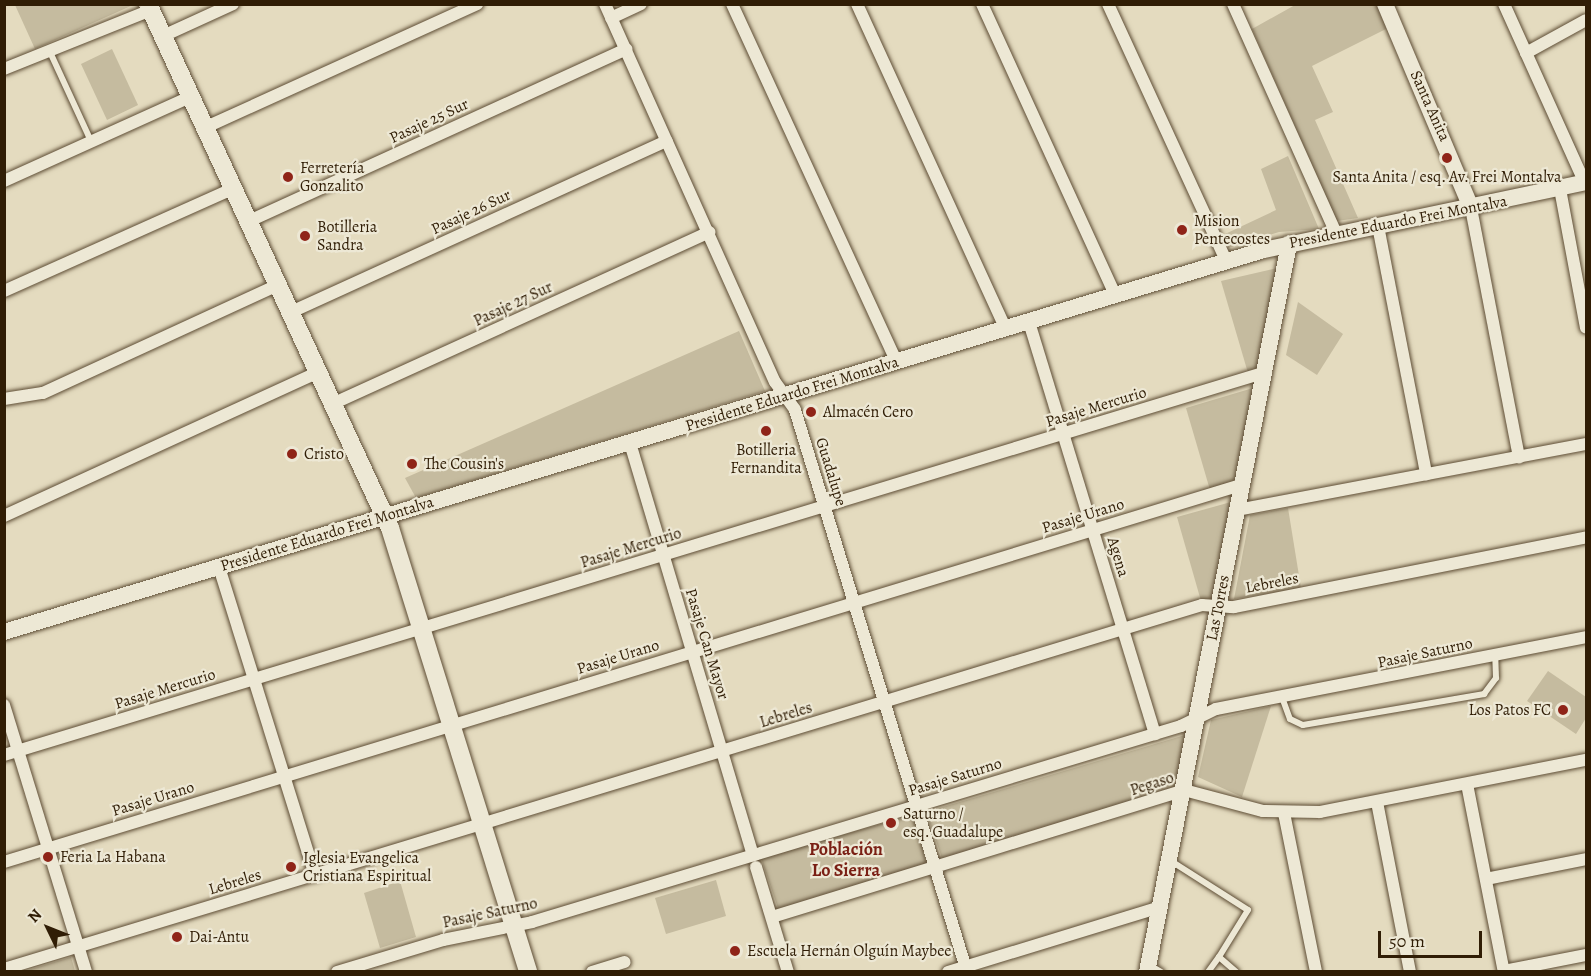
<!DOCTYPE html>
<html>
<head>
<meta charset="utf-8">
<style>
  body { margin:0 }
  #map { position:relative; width:1591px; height:976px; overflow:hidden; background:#e4dbbf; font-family:Alegreya,serif }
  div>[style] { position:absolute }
  .green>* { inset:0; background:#c5bb9f }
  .roads { filter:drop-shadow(0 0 2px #5d4c34) drop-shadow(0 0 2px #5d4c34) }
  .service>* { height:6px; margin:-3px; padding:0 3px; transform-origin:3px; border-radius:3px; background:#ede8d5 }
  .minor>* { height:12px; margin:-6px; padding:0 6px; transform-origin:6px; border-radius:6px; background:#ede8d5 }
  .tertiary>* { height:16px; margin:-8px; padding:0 8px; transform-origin:8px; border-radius:8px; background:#ede8d5 }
  .secondary>* { height:18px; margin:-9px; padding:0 9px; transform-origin:9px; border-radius:9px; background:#ede8d5 }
  .dots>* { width:16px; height:16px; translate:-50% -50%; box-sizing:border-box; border:3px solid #ede8d5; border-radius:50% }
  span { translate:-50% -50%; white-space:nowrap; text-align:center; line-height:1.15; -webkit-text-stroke:4.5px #ede8d5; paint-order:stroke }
  .street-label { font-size:16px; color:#301d05 }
  .poi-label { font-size:16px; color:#301d05 }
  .left { translate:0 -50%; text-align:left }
  .right { translate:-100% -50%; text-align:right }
  .neighbourhood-label { font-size:18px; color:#7a1f14; font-weight:700 }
  .frame { position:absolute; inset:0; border:6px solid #301d05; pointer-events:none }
  .north { position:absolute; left:18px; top:898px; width:60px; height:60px; -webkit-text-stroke:4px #ede8d5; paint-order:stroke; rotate:313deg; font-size:16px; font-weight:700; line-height:24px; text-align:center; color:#301d05 }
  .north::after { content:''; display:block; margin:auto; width:21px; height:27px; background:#301d05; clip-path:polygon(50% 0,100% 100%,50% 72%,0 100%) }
  .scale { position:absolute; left:1378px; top:931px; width:104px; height:27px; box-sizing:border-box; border:3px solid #301d05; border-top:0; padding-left:8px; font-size:18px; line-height:21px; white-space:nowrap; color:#301d05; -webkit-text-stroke:4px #ede8d5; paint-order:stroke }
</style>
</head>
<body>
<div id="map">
  <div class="green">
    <div style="clip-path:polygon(133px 5px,35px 49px,15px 5px,15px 4px)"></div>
    <div style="clip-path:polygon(1295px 5px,1378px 5px,1388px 28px,1312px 66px,1333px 112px,1315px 120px,1358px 218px,1337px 221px,1252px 29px)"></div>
    <div style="clip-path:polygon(112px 49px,138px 105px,107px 120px,81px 64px)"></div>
    <div style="clip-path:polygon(1288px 156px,1319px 229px,1279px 232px,1228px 248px,1223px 235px,1276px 210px,1261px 169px)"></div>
    <div style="clip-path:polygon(1277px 268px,1257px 372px,1248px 373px,1221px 281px)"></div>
    <div style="clip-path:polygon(1298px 302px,1343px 334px,1317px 375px,1286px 355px)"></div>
    <div style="clip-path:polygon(739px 331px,765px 391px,416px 498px,405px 478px)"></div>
    <div style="clip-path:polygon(1253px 388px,1234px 484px,1210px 490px,1186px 408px)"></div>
    <div style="clip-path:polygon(1231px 502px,1213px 598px,1201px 601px,1177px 517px)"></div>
    <div style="clip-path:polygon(1288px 508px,1301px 588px,1234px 599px,1250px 515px)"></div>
    <div style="clip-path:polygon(1548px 671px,1586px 697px,1586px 718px,1576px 734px,1527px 701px)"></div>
    <div style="clip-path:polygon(1271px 706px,1242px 797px,1198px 777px,1211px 720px)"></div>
    <div style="clip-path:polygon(1185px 735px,1176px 789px,943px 861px,926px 812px)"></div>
    <div style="clip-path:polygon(913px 815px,927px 865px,779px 911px,761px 858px)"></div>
    <div style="clip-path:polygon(716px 880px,726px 916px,666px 934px,655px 898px)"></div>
    <div style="clip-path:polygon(400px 881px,416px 937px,380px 948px,364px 893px)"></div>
    <div style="clip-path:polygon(71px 957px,75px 971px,25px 971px)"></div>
  </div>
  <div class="roads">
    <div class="service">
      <div style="left:50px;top:52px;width:98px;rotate:65.3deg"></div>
      <div style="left:1283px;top:700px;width:20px;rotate:70deg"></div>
      <div style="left:1290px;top:719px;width:14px;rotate:25deg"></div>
      <div style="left:1303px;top:725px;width:184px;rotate:-9.7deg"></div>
      <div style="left:1484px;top:694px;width:20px;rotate:-53deg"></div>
      <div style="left:1496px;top:678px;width:23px;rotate:-92deg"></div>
      <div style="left:1171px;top:861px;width:91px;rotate:32.5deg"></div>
      <div style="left:1248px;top:910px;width:55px;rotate:121.7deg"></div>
      <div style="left:1219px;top:957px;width:23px;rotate:41deg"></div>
      <div style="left:1151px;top:966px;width:12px;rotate:31deg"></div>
      <div style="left:1208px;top:972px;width:19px;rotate:-54deg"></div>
    </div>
    <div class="minor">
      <div style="left:605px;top:4px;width:414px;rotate:65.8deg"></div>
      <div style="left:775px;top:382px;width:34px;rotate:54deg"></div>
      <div style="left:795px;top:410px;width:588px;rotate:72.98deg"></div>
      <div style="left:732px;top:4px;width:394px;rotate:65.3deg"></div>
      <div style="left:857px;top:4px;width:358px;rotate:65.4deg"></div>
      <div style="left:982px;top:4px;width:320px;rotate:65.4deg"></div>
      <div style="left:1108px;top:4px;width:283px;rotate:65.3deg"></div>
      <div style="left:1233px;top:4px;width:253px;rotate:65.8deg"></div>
      <div style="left:1504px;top:4px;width:196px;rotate:65.7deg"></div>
      <div style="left:611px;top:18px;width:33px;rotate:-25deg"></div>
      <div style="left:163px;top:36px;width:77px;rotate:-24.6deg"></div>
      <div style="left:1526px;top:53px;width:68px;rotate:-28.8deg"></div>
      <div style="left:4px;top:69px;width:158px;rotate:-21.9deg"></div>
      <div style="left:204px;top:128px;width:300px;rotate:-24.4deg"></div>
      <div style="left:4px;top:181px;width:204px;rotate:-24.3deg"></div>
      <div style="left:1560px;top:189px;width:141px;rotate:79.4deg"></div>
      <div style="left:1471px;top:208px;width:254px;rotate:79.1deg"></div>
      <div style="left:247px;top:222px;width:417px;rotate:-24.5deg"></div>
      <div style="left:1378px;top:226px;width:253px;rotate:79deg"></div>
      <div style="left:4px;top:291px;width:250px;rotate:-24.1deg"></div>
      <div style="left:289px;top:313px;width:415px;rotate:-24.5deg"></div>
      <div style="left:1029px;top:322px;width:431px;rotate:73deg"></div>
      <div style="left:4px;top:399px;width:39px;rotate:-9deg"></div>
      <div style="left:43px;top:393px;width:256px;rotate:-24.7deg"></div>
      <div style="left:330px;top:405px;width:417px;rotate:-24.5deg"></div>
      <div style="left:630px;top:443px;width:430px;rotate:73.4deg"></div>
      <div style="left:1237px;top:510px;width:355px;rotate:-10.7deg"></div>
      <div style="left:4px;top:516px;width:343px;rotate:-24.6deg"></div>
      <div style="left:219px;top:567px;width:323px;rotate:72.7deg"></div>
      <div style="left:4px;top:705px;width:279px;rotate:72.9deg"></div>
      <div style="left:4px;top:755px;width:1319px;rotate:-16.88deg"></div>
      <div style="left:1467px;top:784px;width:192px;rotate:78.9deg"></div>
      <div style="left:1377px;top:802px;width:173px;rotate:79deg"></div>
      <div style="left:1284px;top:813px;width:162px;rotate:78.6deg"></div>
      <div style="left:4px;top:862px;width:1293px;rotate:-16.95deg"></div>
      <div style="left:756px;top:867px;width:110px;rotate:73.1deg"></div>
      <div style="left:1486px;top:879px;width:102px;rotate:-11.3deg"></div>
      <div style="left:772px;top:917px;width:431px;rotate:-17.1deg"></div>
      <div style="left:1184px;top:790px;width:82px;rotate:14.9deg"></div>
      <div style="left:1263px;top:811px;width:57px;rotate:1deg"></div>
      <div style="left:1320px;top:812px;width:271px;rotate:-11.1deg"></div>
      <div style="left:4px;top:969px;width:1252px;rotate:-16.9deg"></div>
      <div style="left:1202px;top:605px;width:32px;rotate:4deg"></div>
      <div style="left:1234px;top:607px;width:359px;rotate:-11.2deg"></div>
      <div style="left:1504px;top:971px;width:84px;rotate:-11deg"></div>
      <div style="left:337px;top:972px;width:111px;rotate:-16.8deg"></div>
      <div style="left:443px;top:940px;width:91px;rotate:-11.4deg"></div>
      <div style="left:532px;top:922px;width:678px;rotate:-16.8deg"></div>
      <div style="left:1181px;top:726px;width:39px;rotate:-26deg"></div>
      <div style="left:1216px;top:709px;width:377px;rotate:-11deg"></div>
      <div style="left:592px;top:972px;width:34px;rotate:-17deg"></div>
      <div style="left:948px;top:972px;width:222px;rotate:-17deg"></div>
    </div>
    <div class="tertiary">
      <div style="left:1385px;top:4px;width:221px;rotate:67.1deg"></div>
      <div style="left:4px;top:632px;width:1317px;rotate:-16.87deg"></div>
      <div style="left:1264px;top:250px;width:329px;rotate:-11.9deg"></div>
      <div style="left:1147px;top:972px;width:742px;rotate:-78.96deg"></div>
    </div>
    <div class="secondary">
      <div style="left:148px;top:4px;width:577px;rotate:65.21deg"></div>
      <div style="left:390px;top:528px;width:465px;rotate:72.7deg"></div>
    </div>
  </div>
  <div class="dots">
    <div style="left:1447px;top:158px;background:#8f2418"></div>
    <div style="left:288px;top:177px;background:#8f2418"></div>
    <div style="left:1182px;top:230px;background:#8f2418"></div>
    <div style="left:305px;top:236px;background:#8f2418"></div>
    <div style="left:811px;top:412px;background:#8f2418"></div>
    <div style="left:766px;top:431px;background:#8f2418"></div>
    <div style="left:292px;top:454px;background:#8f2418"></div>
    <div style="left:412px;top:464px;background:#8f2418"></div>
    <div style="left:1563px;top:710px;background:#8f2418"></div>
    <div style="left:891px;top:823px;background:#8f2418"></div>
    <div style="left:48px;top:857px;background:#8f2418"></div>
    <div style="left:291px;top:867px;background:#8f2418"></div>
    <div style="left:177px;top:937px;background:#8f2418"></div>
    <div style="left:735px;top:951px;background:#8f2418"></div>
  </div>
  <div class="street-label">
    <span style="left:1430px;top:106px;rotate:66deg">Santa Anita</span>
    <span style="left:429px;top:121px;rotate:-25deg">Pasaje 25 Sur</span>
    <span style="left:471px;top:212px;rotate:-25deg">Pasaje 26 Sur</span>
    <span style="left:1398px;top:222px;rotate:-11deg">Presidente Eduardo Frei Montalva</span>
    <span style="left:513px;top:304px;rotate:-25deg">Pasaje 27 Sur</span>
    <span style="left:792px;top:394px;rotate:-17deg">Presidente Eduardo Frei Montalva</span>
    <span style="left:1096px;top:407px;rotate:-17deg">Pasaje Mercurio</span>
    <span style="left:831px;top:472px;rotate:73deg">Guadalupe</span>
    <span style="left:1083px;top:516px;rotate:-17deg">Pasaje Urano</span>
    <span style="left:327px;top:534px;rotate:-17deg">Presidente Eduardo Frei Montalva</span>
    <span style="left:631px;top:548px;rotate:-17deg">Pasaje Mercurio</span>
    <span style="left:1118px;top:557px;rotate:73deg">Agena</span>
    <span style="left:1272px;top:583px;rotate:-11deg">Lebreles</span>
    <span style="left:1218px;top:608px;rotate:-79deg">Las Torres</span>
    <span style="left:707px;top:644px;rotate:73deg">Pasaje Can Mayor</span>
    <span style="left:1425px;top:653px;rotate:-12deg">Pasaje Saturno</span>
    <span style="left:618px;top:657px;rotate:-17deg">Pasaje Urano</span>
    <span style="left:165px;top:689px;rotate:-17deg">Pasaje Mercurio</span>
    <span style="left:786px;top:715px;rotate:-17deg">Lebreles</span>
    <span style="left:955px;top:777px;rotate:-17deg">Pasaje Saturno</span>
    <span style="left:1152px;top:784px;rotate:-18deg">Pegaso</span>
    <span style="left:153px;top:799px;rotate:-17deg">Pasaje Urano</span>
    <span style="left:235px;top:882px;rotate:-17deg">Lebreles</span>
    <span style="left:490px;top:913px;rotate:-12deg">Pasaje Saturno</span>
  </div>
  <div class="poi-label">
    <span class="left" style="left:300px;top:177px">Ferretería<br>Gonzalito</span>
    <span style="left:1447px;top:177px">Santa Anita / esq. Av. Frei Montalva</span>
    <span class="left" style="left:1194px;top:230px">Mision<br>Pentecostes</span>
    <span class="left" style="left:317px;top:236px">Botilleria<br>Sandra</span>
    <span class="left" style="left:823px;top:412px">Almacén Cero</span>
    <span style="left:766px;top:459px">Botilleria<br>Fernandita</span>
    <span class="left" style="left:304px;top:454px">Cristo</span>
    <span class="left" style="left:424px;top:464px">The Cousin's</span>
    <span class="right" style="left:1551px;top:710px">Los Patos FC</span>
    <span class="left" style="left:903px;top:823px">Saturno /<br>esq. Guadalupe</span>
    <span class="left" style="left:60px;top:857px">Feria La Habana</span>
    <span class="left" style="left:303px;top:867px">Iglesia Evangelica<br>Cristiana Espiritual</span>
    <span class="left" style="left:189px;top:937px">Dai-Antu</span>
    <span class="left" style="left:747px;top:951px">Escuela Hernán Olguín Maybee</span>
  </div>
  <div class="neighbourhood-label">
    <span style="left:846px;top:860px">Población<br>Lo Sierra</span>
  </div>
  <div class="frame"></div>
  <div class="north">N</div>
  <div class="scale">50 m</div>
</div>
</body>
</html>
